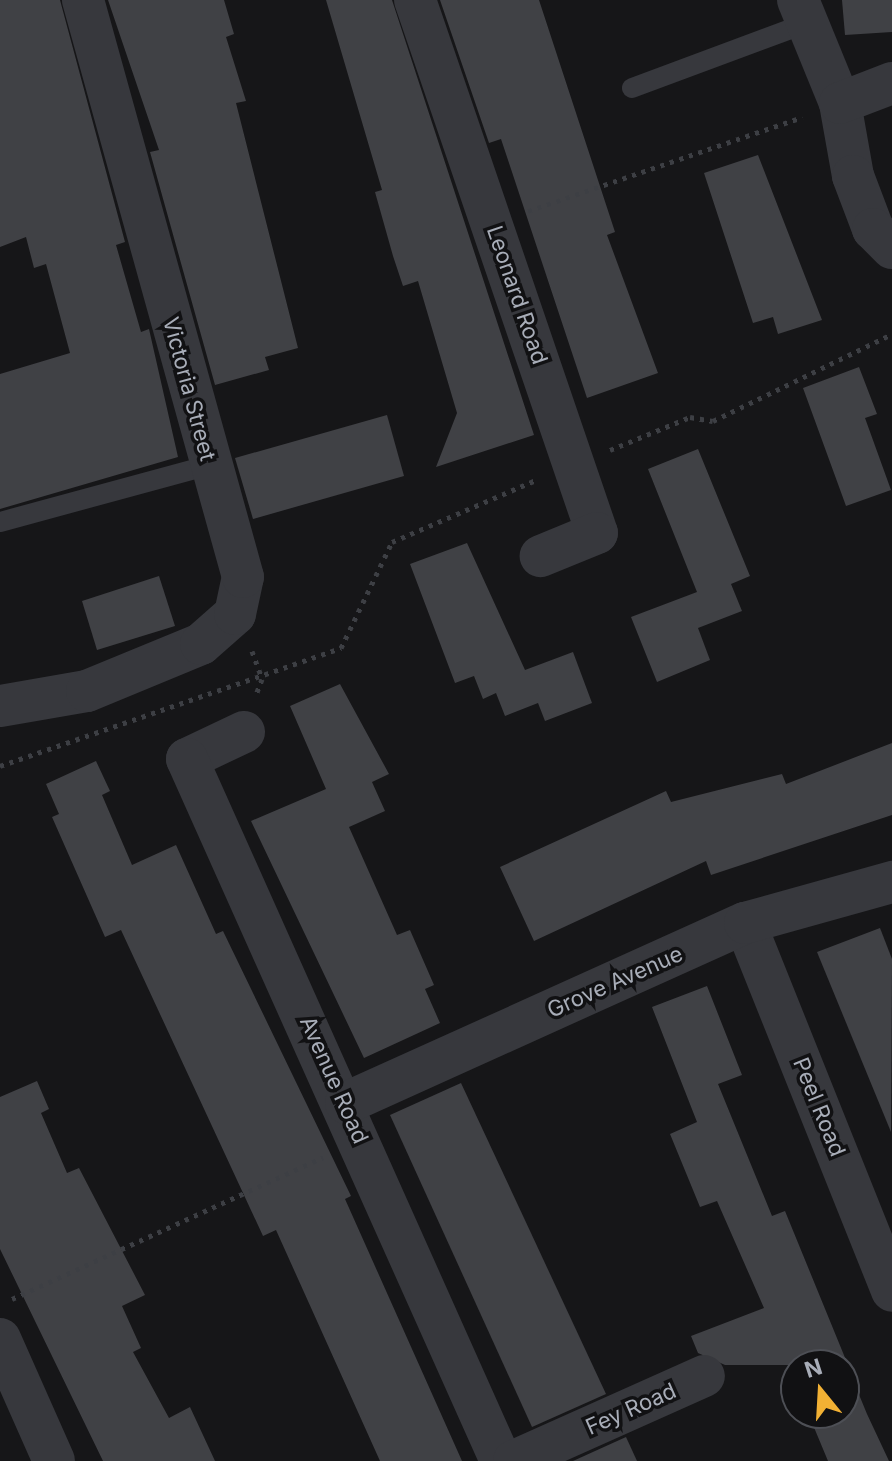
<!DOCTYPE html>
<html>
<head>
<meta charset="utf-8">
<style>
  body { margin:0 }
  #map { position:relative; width:892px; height:1461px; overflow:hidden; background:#161618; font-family:Inter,sans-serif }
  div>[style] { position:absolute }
  .building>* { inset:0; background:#404145 }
  .path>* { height:5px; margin-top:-2.5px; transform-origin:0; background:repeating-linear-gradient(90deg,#3d3f44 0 4px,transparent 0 10px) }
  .service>* { height:20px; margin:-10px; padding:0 10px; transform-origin:10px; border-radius:10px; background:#37383d }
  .minor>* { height:42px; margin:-21px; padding:0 21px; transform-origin:21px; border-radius:21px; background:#37383d }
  span { translate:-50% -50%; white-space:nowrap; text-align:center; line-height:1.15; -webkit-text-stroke:7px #111113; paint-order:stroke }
  .street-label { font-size:22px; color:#a8adb8 }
  .north { position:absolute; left:780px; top:1349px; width:80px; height:80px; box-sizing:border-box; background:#111113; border:2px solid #4d4f55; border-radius:50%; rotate:342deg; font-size:22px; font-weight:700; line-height:32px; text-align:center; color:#a8adb8 }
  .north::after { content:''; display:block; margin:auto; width:28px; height:36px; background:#f2b134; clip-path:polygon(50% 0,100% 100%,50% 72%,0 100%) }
</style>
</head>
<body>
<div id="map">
  <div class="building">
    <div style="clip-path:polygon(0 0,60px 0,125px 242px,116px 245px,141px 332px,149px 329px,178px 457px,0 509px,0 374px,70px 353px,46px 264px,34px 268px,26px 237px,0 247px)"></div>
    <div style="clip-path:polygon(108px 0,224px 0,234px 34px,226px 37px,246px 101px,236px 103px,298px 348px,265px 357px,269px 370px,215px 385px,150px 152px,159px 150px)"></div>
    <div style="clip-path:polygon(326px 0,392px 0,534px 435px,436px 467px,457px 413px,418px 281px,403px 286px,393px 256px,375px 192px,382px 190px)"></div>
    <div style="clip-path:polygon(440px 0,539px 0,615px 232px,607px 235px,658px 373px,587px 398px,501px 139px,489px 143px)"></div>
    <div style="clip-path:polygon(842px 0,892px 0,892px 32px,845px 35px)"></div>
    <div style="clip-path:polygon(758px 155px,822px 320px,778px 334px,773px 317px,753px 323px,704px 173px)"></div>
    <div style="clip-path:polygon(859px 367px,877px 414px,865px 418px,891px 490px,846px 506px,803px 388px)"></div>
    <div style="clip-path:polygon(387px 415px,404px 476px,253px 519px,235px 458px)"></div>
    <div style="clip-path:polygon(698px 449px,750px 576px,731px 584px,742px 611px,698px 628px,710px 660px,657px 682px,631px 617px,697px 592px,648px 469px)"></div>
    <div style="clip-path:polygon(467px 543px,525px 670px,573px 652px,592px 703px,545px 721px,538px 703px,505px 716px,496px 693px,483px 699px,474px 676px,455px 683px,410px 564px)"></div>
    <div style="clip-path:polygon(159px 576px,175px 626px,97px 650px,82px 601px)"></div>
    <div style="clip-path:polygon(340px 684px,389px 774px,372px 782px,385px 811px,349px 827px,397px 935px,410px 930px,434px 985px,425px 989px,440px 1023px,364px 1058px,251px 821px,326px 789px,290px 706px)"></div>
    <div style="clip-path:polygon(892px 743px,892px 815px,711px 875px,706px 861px,534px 941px,500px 867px,666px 791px,671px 802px,782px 774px,786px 784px)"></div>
    <div style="clip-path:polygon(96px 761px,110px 791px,102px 795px,132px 865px,176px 845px,216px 934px,223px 931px,351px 1196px,345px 1199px,462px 1461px,380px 1461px,276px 1230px,263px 1236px,121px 930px,105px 937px,52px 817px,59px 814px,46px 784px)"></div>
    <div style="clip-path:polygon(880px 928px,892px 959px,891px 1132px,817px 952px)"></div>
    <div style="clip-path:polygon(707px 986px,742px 1075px,718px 1084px,772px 1216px,785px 1211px,848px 1365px,725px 1365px,698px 1353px,691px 1336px,764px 1308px,717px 1201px,700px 1207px,670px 1134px,697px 1122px,652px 1007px)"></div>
    <div style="clip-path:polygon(37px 1081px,49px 1109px,41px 1113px,67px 1173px,79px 1168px,145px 1295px,122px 1306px,141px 1348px,133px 1352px,169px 1418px,190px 1407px,215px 1461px,103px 1461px,0 1249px,0 1097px)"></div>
    <div style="clip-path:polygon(461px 1083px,606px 1394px,532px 1427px,390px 1115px)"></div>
    <div style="clip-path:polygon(853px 1380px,867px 1414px,889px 1461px,828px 1461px,808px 1413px,844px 1413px,844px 1383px)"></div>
    <div style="clip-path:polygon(626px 1437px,637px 1461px,573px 1461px)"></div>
  </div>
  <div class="path">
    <div style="left:528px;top:211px;width:290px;rotate:-18.9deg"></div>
    <div style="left:610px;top:450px;width:87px;rotate:-22.4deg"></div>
    <div style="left:690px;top:417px;width:23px;rotate:10deg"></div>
    <div style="left:713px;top:421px;width:199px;rotate:-25.9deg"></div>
    <div style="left:252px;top:651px;width:30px;rotate:70deg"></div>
    <div style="left:262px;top:679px;width:17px;rotate:111deg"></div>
    <div style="left:0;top:766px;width:361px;rotate:-19.1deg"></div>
    <div style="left:341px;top:648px;width:118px;rotate:-64.3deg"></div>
    <div style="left:392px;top:542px;width:159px;rotate:-23.3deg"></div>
    <div style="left:12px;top:1299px;width:342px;rotate:-24.5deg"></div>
  </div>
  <div class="service">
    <div style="left:632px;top:88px;width:187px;rotate:-20.4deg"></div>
    <div style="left:0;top:522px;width:218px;rotate:-15.2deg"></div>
  </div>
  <div class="minor">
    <div style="left:415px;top:0;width:563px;rotate:71.15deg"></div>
    <div style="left:597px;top:533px;width:61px;rotate:157.7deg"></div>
    <div style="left:798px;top:0;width:111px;rotate:67.8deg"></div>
    <div style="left:840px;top:103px;width:74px;rotate:79.9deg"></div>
    <div style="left:853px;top:176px;width:57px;rotate:69.3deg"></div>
    <div style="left:873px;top:229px;width:27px;rotate:45deg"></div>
    <div style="left:840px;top:103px;width:56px;rotate:-21deg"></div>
    <div style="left:0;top:706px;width:88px;rotate:-9.8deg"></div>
    <div style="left:87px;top:691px;width:123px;rotate:-22.4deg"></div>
    <div style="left:201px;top:644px;width:45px;rotate:-41.4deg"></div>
    <div style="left:235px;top:614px;width:38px;rotate:-78deg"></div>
    <div style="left:243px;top:577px;width:599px;rotate:-105.5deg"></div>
    <div style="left:244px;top:732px;width:63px;rotate:154.7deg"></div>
    <div style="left:187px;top:759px;width:769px;rotate:65.9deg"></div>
    <div style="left:745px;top:923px;width:396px;rotate:68.2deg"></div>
    <div style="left:346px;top:1103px;width:438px;rotate:-24.3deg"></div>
    <div style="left:745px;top:923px;width:153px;rotate:-15.6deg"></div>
    <div style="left:0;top:1339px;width:133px;rotate:66.1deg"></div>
    <div style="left:514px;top:1461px;width:208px;rotate:-24.1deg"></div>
  </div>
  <div class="street-label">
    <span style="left:517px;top:295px;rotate:71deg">Leonard Road</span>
    <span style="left:189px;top:389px;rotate:75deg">Victoria Street</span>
    <span style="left:615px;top:982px;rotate:-24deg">Grove Avenue</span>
    <span style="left:334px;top:1080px;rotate:66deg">Avenue Road</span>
    <span style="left:819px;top:1107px;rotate:68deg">Peel Road</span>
    <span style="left:631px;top:1409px;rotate:-24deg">Fey Road</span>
  </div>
  <div class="north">N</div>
</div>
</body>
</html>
